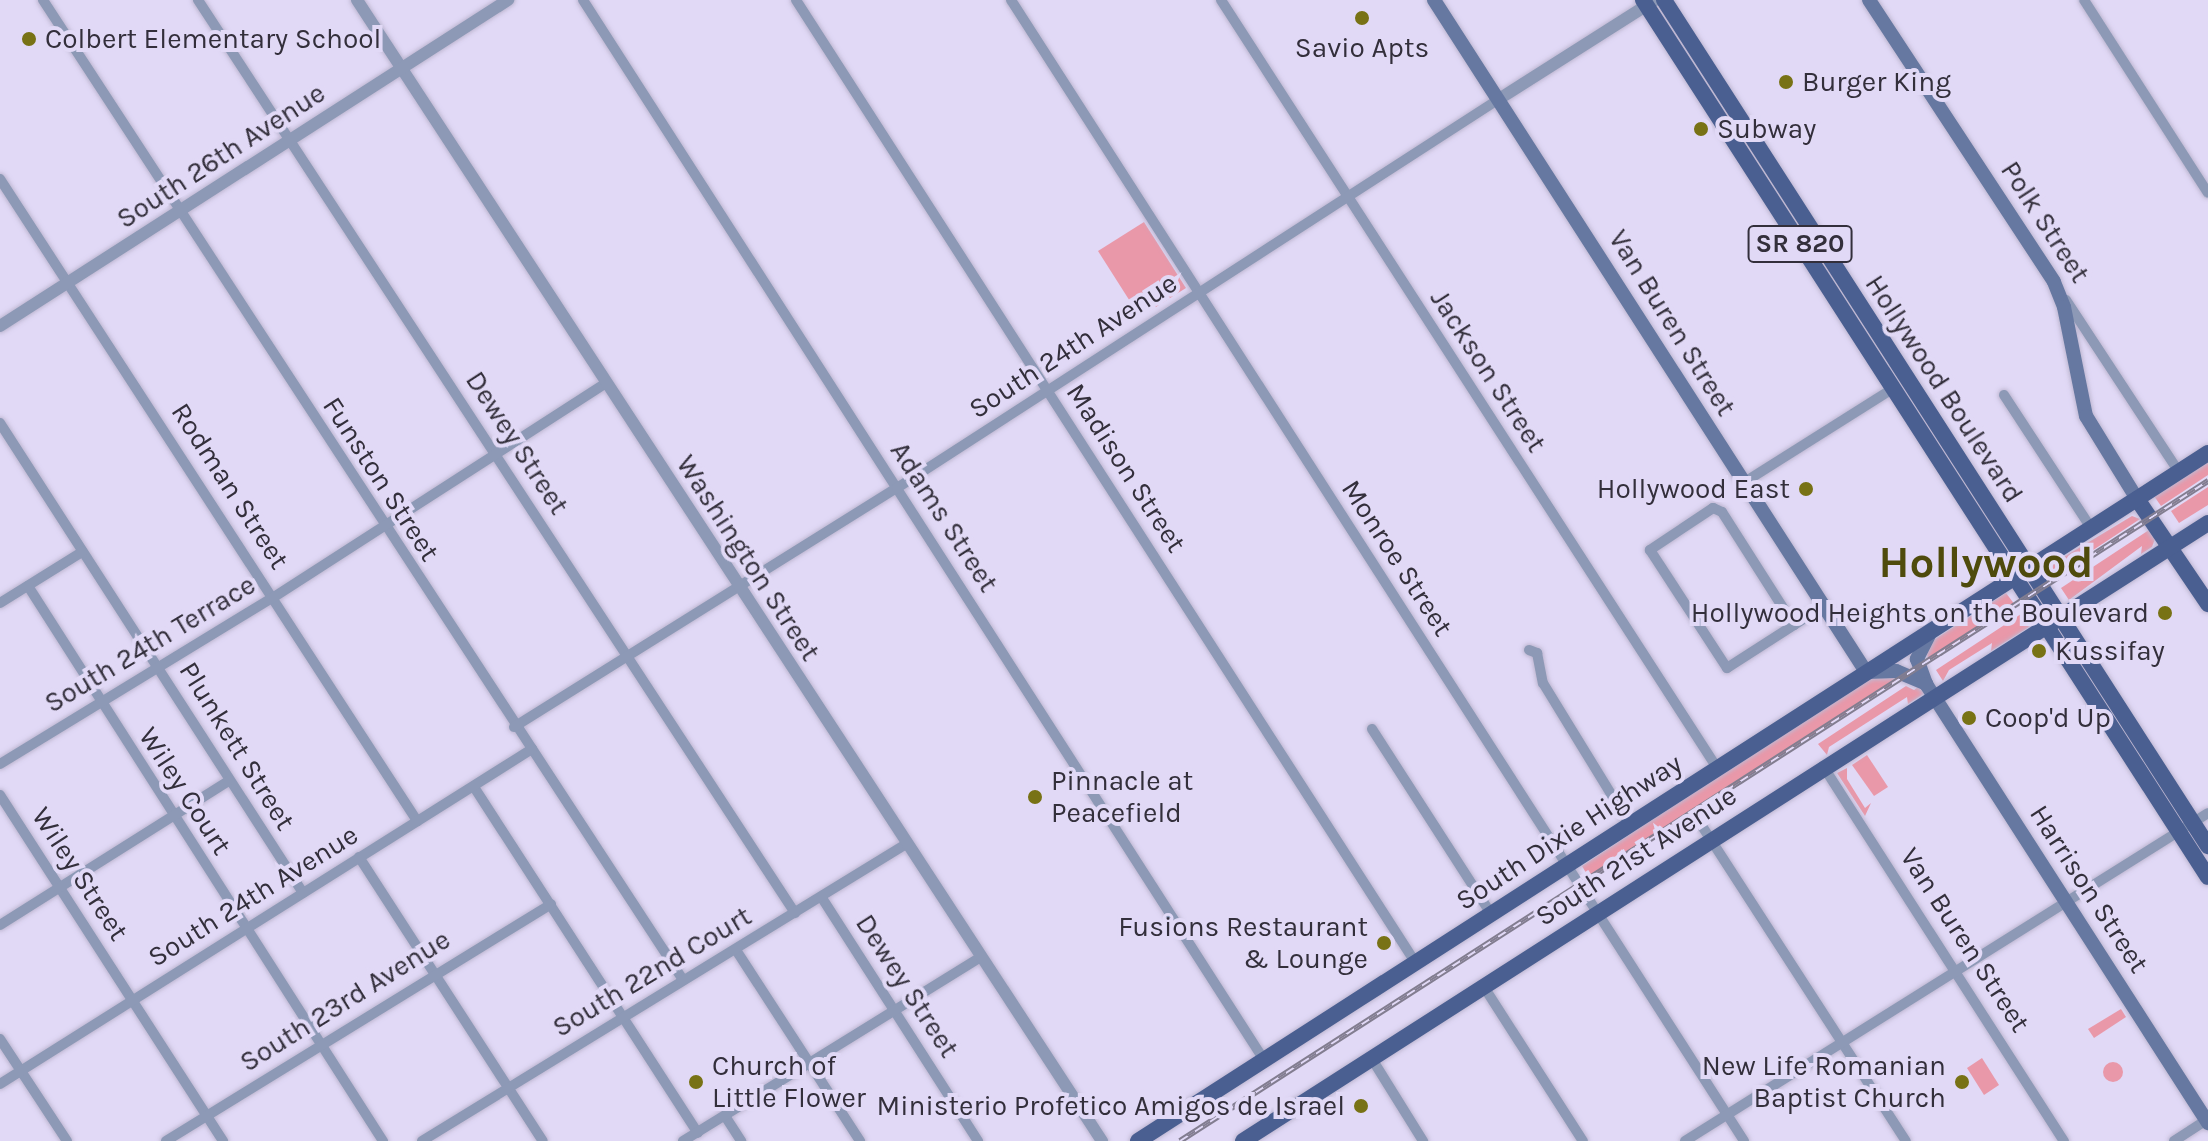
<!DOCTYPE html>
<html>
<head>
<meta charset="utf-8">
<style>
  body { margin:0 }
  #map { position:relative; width:2208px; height:1141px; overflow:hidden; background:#e1d9f6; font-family:Karla,sans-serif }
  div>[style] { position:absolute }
  .green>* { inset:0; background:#e998a9 }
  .round { border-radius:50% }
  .roads { filter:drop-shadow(0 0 2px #beb7d1) drop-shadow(0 0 2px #beb7d1) }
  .minor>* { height:10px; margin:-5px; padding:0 5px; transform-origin:5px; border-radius:5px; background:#8d99b6 }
  .tertiary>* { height:12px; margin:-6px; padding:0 6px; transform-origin:6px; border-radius:6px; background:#8d99b6 }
  .secondary>* { height:14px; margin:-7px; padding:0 7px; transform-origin:7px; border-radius:7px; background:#6678a1 }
  .primary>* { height:16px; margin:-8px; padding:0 8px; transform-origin:8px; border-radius:8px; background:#4a5f91 }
  .rail>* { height:6px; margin-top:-3px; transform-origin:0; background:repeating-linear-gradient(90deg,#e1d9f6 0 9px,#827d90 0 18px); box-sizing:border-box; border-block:2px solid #827d90 }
  .dots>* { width:22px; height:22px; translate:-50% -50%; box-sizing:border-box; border:4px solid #e1d9f6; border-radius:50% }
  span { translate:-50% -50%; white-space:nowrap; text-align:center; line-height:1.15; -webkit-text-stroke:8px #e1d9f6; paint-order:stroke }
  .shield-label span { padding:2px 6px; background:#e1d9f6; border:2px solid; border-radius:6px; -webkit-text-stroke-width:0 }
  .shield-label { font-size:26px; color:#332f3b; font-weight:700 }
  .poi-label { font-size:28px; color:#332f3b }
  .left { translate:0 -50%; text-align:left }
  .right { translate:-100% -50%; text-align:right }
  .street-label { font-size:28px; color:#332f3b }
  .town-label { font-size:44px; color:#4f4b0c; font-weight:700 }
</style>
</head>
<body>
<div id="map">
  <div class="green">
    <div style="clip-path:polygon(1144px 222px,1186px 288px,1140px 317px,1098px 251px)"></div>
    <div style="clip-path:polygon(2208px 460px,2208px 475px,2161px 506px,2154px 496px)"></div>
    <div style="clip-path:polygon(2208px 487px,2208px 505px,2179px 523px,2171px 511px)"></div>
    <div style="clip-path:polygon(2132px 516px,2140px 519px,2054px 576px,2047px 567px)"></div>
    <div style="clip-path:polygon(2149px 530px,2155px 539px,2152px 547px,2141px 554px,2142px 546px,2069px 600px,2061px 588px)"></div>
    <div style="clip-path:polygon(2006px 593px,2015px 605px,1928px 660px,1926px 645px)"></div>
    <div style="clip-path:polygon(2021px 614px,2029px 627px,1991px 651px,1992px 643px,1949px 670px,1943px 681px,1936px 670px)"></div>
    <div style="clip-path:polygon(1874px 674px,1902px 677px,1589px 878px,1582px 866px)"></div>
    <div style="clip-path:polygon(1921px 685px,1925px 693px,1908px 704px,1907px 697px,1829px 747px,1827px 755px,1818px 744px,1906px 686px,1914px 690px)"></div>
    <div style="clip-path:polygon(1867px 755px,1888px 787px,1874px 796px,1852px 765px)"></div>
    <div style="clip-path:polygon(1847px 768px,1847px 779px,1865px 808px,1871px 803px,1865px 816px,1837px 773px)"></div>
    <div style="clip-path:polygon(2121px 1009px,2126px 1017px,2094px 1038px,2088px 1029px)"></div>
    <div style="clip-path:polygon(1982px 1058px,1999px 1085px,1984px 1095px,1967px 1068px)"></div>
    <div class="round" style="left:2103px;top:1062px;width:20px;height:20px"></div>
  </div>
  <div class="roads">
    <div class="minor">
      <div style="left:43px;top:0;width:1170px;rotate:56.85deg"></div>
      <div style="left:198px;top:0;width:1091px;rotate:56.82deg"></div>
      <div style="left:583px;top:0;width:1260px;rotate:57.28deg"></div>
      <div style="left:796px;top:0;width:1144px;rotate:57.24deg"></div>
      <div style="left:1011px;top:0;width:1356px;rotate:57.28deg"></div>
      <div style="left:1221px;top:0;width:914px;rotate:57.14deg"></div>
      <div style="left:2084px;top:0;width:229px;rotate:57.3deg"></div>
      <div style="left:0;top:179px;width:766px;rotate:56.99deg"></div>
      <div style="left:2066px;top:300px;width:206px;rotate:56.7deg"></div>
      <div style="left:2004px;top:395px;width:159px;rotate:56.8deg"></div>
      <div style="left:0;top:423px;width:559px;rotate:57.19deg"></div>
      <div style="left:1743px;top:483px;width:176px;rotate:-32.2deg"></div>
      <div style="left:28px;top:586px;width:659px;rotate:57.4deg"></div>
      <div style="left:0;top:603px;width:97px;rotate:-31.9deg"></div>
      <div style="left:1794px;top:625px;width:134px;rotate:-122.5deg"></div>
      <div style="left:1722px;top:512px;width:10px;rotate:-156deg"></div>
      <div style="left:1713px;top:508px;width:76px;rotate:146.3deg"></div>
      <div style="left:1650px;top:550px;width:141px;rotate:56.9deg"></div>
      <div style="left:1727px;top:668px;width:80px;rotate:-32.7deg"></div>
      <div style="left:1794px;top:625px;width:35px;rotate:-33deg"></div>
      <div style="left:1529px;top:650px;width:9px;rotate:21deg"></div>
      <div style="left:1537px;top:653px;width:31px;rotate:79deg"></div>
      <div style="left:1543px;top:683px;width:167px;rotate:58.5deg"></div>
      <div style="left:514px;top:727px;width:451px;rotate:-32deg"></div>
      <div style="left:897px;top:488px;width:717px;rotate:-32.87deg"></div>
      <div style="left:1372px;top:729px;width:220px;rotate:57.2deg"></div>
      <div style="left:0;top:764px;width:321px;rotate:-31.4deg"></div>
      <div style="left:274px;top:597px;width:395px;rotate:-32.8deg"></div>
      <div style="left:1823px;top:766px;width:446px;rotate:57.3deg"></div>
      <div style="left:474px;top:787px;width:412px;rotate:57.1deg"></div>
      <div style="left:0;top:795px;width:412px;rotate:57.2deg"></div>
      <div style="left:1702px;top:826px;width:375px;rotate:57.1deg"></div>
      <div style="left:359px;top:857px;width:338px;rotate:57.1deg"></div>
      <div style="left:822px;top:898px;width:289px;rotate:57.3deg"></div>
      <div style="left:0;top:925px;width:271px;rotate:-32.2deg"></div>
      <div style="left:736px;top:950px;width:228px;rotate:57deg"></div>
      <div style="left:1484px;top:987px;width:183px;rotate:57.3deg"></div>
      <div style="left:0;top:1039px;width:122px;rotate:56.7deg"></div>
      <div style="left:1372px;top:1059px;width:97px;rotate:58.1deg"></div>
      <div style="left:0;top:1084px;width:629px;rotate:-32.2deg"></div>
      <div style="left:725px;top:1116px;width:30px;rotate:57deg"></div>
      <div style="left:166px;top:1141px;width:452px;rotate:-31.6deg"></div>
      <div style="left:422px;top:1141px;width:568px;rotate:-31.53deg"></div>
      <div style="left:683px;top:1141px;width:350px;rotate:-31.7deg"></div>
      <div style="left:1685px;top:1141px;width:617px;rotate:-32.09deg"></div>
      <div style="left:2174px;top:1141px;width:40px;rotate:-32.9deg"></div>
    </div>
    <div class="tertiary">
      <div style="left:357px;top:0;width:1363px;rotate:56.86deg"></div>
      <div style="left:1499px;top:99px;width:185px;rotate:-32.4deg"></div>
      <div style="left:0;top:326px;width:604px;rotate:-32.69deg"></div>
    </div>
    <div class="secondary">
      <div style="left:1434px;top:0;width:799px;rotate:57.26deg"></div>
      <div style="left:1866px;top:672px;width:30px;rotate:-2deg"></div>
      <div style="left:1896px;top:671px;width:33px;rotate:23deg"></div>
      <div style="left:1869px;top:0;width:337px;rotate:56.7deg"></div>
      <div style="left:2054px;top:282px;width:27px;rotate:68deg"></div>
      <div style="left:2064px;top:307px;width:111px;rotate:78.6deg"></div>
      <div style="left:2086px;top:416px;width:97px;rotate:58.4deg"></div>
      <div style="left:1929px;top:635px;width:27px;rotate:117deg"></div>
      <div style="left:1917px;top:659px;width:27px;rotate:70deg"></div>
      <div style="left:1926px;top:684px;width:522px;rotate:57.28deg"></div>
    </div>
    <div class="primary">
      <div style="left:1643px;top:0;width:1043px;rotate:57.21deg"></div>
      <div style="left:1664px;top:0;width:1006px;rotate:57.26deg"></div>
      <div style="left:2137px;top:499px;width:127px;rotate:55.9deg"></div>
      <div style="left:1138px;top:1141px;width:1272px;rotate:-32.74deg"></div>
      <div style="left:1243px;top:1141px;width:1146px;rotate:-32.64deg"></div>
    </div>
  </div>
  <div class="rail">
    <div style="left:1180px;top:1141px;width:1222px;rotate:-32.7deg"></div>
  </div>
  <div class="dots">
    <div style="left:1362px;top:18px;background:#787215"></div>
    <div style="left:29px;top:39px;background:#787215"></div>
    <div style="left:1786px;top:82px;background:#787215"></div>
    <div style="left:1701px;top:129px;background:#787215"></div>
    <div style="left:1806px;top:489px;background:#787215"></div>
    <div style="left:2165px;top:613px;background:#787215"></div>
    <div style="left:2039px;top:651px;background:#787215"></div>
    <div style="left:1969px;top:718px;background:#787215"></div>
    <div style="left:1035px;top:797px;background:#787215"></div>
    <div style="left:1384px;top:943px;background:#787215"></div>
    <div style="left:696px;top:1082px;background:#787215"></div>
    <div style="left:1962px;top:1082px;background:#787215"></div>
    <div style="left:1361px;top:1106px;background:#787215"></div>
  </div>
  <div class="shield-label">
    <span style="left:1800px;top:244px">SR 820</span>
  </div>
  <div class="poi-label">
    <span class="left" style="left:45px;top:39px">Colbert Elementary School</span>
    <span style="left:1362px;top:48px">Savio Apts</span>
    <span class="left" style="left:1802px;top:82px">Burger King</span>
    <span class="left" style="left:1717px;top:129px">Subway</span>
    <span class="right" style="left:1790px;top:489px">Hollywood East</span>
    <span class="right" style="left:2149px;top:613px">Hollywood Heights on the Boulevard</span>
    <span class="left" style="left:2055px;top:651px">Kussifay</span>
    <span class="left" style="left:1985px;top:718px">Coop'd Up</span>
    <span class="left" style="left:1051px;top:797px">Pinnacle at<br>Peacefield</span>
    <span class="right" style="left:1368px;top:943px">Fusions Restaurant<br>&amp; Lounge</span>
    <span class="left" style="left:712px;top:1082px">Church of<br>Little Flower</span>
    <span class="right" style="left:1946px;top:1082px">New Life Romanian<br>Baptist Church</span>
    <span class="right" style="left:1345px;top:1106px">Ministerio Profetico Amigos de Israel</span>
  </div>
  <div class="street-label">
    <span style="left:221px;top:156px;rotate:-33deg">South 26th Avenue</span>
    <span style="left:2045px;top:222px;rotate:57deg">Polk Street</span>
    <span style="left:1672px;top:323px;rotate:58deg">Van Buren Street</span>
    <span style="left:1073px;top:346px;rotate:-33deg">South 24th Avenue</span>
    <span style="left:1488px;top:371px;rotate:57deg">Jackson Street</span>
    <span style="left:1944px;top:389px;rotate:57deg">Hollywood Boulevard</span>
    <span style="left:517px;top:443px;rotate:57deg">Dewey Street</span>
    <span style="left:1126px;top:468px;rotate:57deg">Madison Street</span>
    <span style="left:381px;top:479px;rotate:57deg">Funston Street</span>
    <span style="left:230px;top:486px;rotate:57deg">Rodman Street</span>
    <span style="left:944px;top:517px;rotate:57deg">Adams Street</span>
    <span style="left:748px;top:558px;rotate:57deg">Washington Street</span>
    <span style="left:1397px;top:558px;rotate:57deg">Monroe Street</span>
    <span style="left:150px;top:644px;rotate:-31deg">South 24th Terrace</span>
    <span style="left:237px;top:746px;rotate:58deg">Plunkett Street</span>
    <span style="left:185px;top:791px;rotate:57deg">Wiley Court</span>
    <span style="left:1569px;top:832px;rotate:-33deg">South Dixie Highway</span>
    <span style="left:1636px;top:856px;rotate:-33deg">South 21st Avenue</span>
    <span style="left:80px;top:874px;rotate:57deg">Wiley Street</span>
    <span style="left:2089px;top:889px;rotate:57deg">Harrison Street</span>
    <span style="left:253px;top:896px;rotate:-32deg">South 24th Avenue</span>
    <span style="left:1965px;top:940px;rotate:57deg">Van Buren Street</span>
    <span style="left:652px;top:972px;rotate:-31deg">South 22nd Court</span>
    <span style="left:907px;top:986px;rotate:57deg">Dewey Street</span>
    <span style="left:345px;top:1001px;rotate:-32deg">South 23rd Avenue</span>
  </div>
  <div class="town-label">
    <span style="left:1986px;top:563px">Hollywood</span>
  </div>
</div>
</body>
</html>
